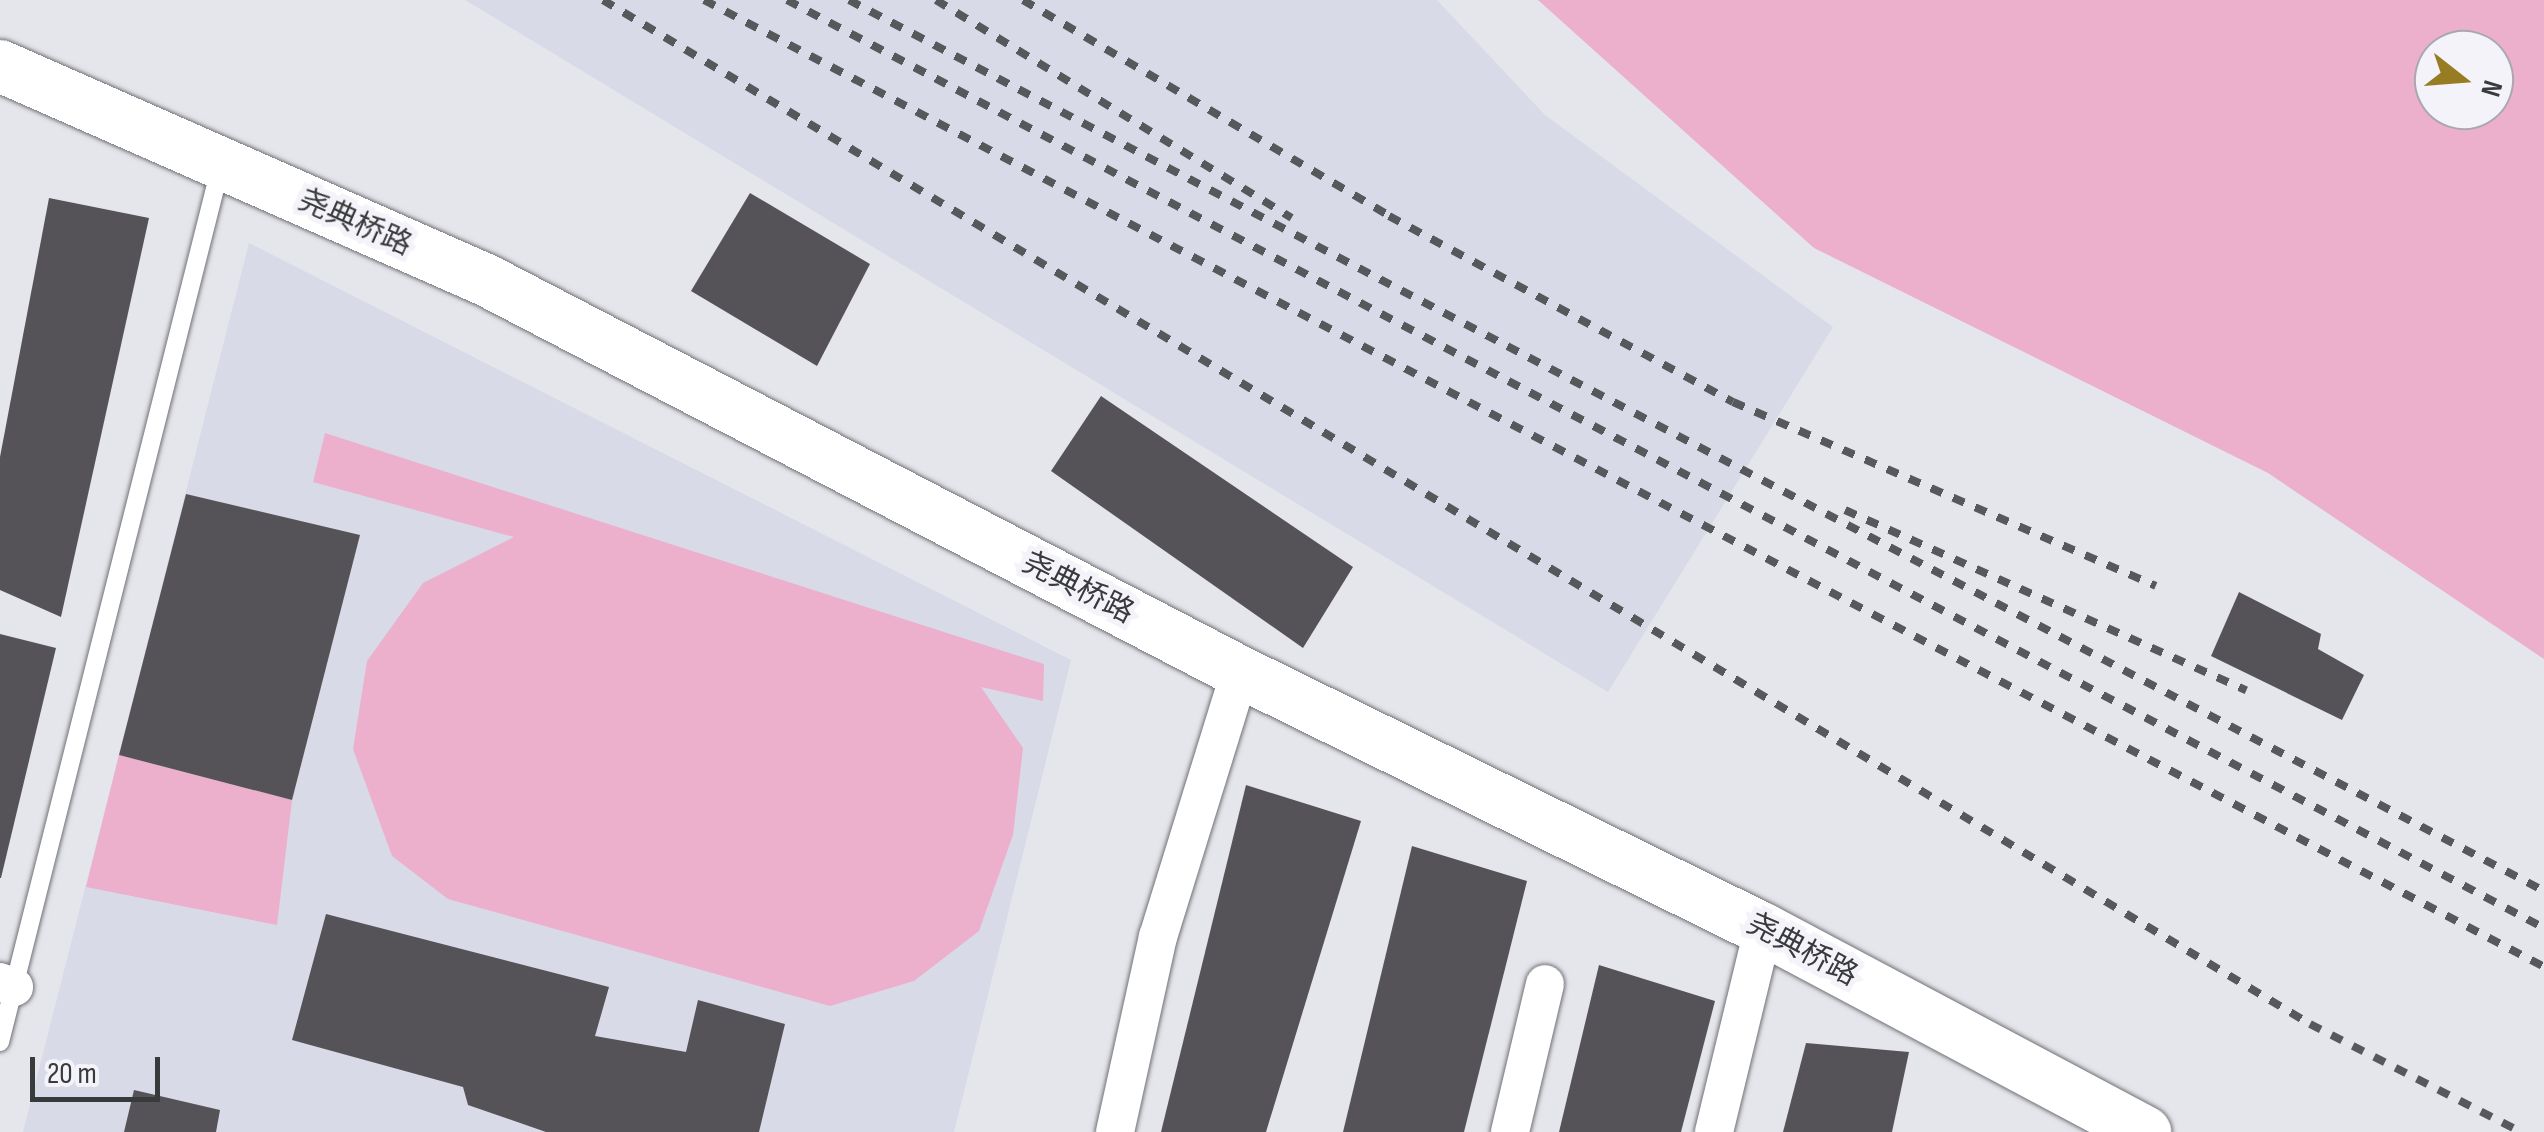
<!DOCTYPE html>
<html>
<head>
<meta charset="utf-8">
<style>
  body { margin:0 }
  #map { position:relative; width:2544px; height:1132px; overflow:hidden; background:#e5e6ec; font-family:"Sofia Sans Condensed","Noto Sans SC",sans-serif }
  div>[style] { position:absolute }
  .built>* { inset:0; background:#d8dae7 }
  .green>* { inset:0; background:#ecb0cc }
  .building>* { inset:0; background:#565358 }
  .roads { filter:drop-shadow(0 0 2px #707176) drop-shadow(0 0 2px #707176) }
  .lane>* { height:18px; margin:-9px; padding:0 9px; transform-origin:9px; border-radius:9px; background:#fff }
  .street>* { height:38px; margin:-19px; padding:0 19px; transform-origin:19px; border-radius:19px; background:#fff }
  .secondary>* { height:52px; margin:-26px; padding:0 26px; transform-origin:26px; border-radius:26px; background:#fff }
  .rail>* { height:8px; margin-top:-4px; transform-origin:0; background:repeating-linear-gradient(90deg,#57585b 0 12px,transparent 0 24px) }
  span { translate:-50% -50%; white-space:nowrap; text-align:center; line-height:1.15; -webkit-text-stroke:10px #f3f3f9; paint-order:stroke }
  .street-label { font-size:30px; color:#393a3c }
  .north { position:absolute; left:2414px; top:30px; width:100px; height:100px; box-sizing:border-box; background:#f3f3f9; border:2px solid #a9a9ad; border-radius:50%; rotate:107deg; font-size:28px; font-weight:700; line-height:40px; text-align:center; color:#393a3c }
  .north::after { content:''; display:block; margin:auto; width:35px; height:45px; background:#987c24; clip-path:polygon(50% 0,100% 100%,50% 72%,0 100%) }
  .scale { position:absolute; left:30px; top:1057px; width:130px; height:45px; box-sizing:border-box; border:5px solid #393a3c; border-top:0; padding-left:12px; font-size:30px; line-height:35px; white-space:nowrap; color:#393a3c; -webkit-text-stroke:8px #f3f3f9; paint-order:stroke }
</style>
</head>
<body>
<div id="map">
  <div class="built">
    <div style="clip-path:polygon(465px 0,1437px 0,1545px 115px,1833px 327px,1608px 692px)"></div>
    <div style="clip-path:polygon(249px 243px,1071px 660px,954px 1132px,23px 1132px)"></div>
  </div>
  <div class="green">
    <div style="clip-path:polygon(evenodd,1538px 0,2544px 0,2544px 659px,2268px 473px,1814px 248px,1538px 0,2434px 50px,2494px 50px,2494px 110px,2434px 110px,2434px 50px)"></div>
    <div style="clip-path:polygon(325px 433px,1044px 664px,1043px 701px,981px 687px,1023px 748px,1013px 835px,979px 931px,914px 981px,830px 1006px,448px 899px,392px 856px,353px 749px,367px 661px,423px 583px,514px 537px,313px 482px)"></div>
    <div style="clip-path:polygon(119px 755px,292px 800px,277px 925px,86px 887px)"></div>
  </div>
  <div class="building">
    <div style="clip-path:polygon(750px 193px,870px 264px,817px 366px,691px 291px)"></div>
    <div style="clip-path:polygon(49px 198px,149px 218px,61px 617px,0 590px,0 457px)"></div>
    <div style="clip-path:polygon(1101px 396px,1353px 567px,1303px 648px,1051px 471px)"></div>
    <div style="clip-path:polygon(186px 494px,360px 535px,292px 800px,119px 755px)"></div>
    <div style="clip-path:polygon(2239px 592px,2321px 634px,2318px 649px,2364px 675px,2342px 720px,2211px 656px)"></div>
    <div style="clip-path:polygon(0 634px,56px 648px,1px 878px,0 878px)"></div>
    <div style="clip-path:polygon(1246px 785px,1361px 821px,1266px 1132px,1161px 1132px)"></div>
    <div style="clip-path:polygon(1412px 846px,1527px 881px,1464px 1132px,1343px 1132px)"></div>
    <div style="clip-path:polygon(326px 914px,609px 987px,595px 1036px,686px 1052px,698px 1000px,785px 1024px,759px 1132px,546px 1132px,468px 1105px,463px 1087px,292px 1040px)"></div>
    <div style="clip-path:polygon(1599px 965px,1715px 1001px,1681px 1132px,1559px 1132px)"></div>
    <div style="clip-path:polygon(1806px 1043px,1909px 1052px,1892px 1132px,1783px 1132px)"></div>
    <div style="clip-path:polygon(134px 1090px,220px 1110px,216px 1132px,124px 1132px)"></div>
  </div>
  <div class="roads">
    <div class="lane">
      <div style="left:0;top:1042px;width:900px;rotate:-75.86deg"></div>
    </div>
    <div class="street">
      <div style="left:0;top:982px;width:15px;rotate:20deg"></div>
      <div style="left:1115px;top:1132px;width:200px;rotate:-77.6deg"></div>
      <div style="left:1158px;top:937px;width:277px;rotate:-72.8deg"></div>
      <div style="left:1510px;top:1132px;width:152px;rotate:-76.7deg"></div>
      <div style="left:1714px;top:1132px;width:209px;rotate:-76.4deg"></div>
    </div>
    <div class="secondary">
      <div style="left:0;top:66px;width:531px;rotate:23.77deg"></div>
      <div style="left:486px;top:280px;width:850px;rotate:27.47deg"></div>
      <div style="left:1240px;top:672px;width:583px;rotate:26.17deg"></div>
      <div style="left:1763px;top:929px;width:433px;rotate:28deg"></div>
    </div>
  </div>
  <div class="rail">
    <div style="left:603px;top:0;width:1991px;rotate:30.96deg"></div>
    <div style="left:2310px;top:1024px;width:237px;rotate:27.1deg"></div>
    <div style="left:704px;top:0;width:2079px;rotate:27.72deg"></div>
    <div style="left:787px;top:0;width:1987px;rotate:27.84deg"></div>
    <div style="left:849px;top:0;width:1915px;rotate:27.73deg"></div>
    <div style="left:936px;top:0;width:417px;rotate:31.5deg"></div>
    <div style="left:1023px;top:0;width:425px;rotate:30.5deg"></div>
    <div style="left:1389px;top:216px;width:391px;rotate:28.4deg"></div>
    <div style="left:1733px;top:402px;width:461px;rotate:23.5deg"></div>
    <div style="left:1845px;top:510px;width:440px;rotate:24.2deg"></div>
  </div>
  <div class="street-label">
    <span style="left:355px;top:223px;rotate:24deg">尧典桥路</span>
    <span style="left:1078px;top:588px;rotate:27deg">尧典桥路</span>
    <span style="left:1802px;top:950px;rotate:28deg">尧典桥路</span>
  </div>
  <div class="north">N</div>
  <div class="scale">20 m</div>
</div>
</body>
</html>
